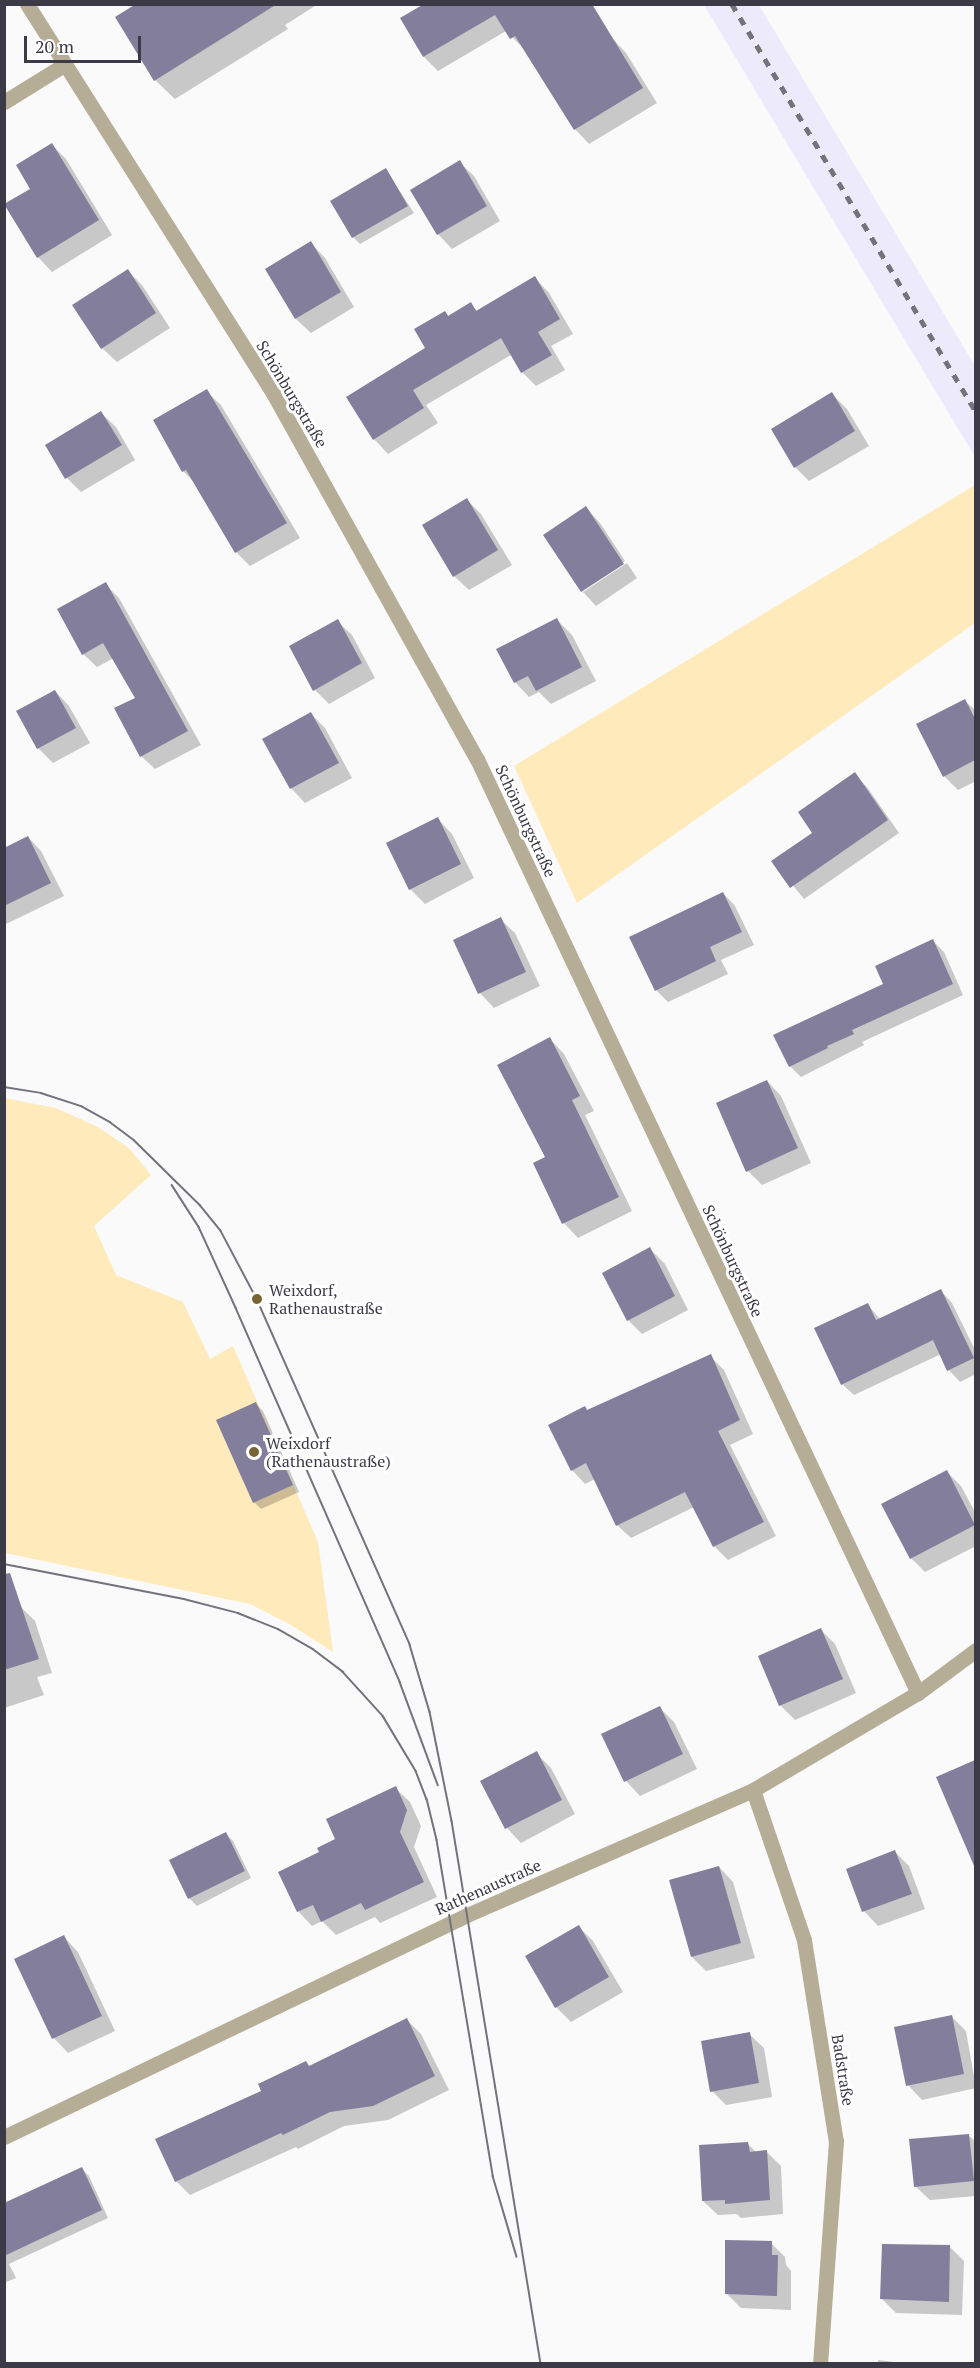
<!DOCTYPE html>
<html>
<head>
<meta charset="utf-8">
<style>
  body { margin:0 }
  #map { position:relative; width:980px; height:2368px; overflow:hidden; background:#fafafa; font-family:"PT Serif",serif }
  div>[style] { position:absolute }
  .built>* { inset:0; background:#edebfb }
  .green>* { inset:0; background:#ffeabb }
  .shadow>* { inset:0; background:#0003 }
  .building>* { inset:0; background:#837e9c }
  .street>* { height:15px; margin:-7.5px; padding:0 7.5px; transform-origin:7.5px; border-radius:7.5px; background:#b6ad97 }
  .tram>* { height:1.5px; margin:-0.75px; padding:0 0.75px; transform-origin:0.75px; border-radius:0.75px; background:#74737c }
  .rail>* { height:4.5px; margin-top:-2.25px; transform-origin:0; background:repeating-linear-gradient(90deg,#74737c 0 8px,transparent 0 16px) }
  .dots>* { width:16px; height:16px; translate:-50% -50%; box-sizing:border-box; border:3px solid #fff; border-radius:50% }
  span { translate:-50% -50%; white-space:nowrap; text-align:center; line-height:1.15; -webkit-text-stroke:6px #fff; paint-order:stroke }
  .street-label { font-size:16px; color:#3c3a47 }
  .poi-label { font-size:16px; color:#3c3a47 }
  .left { translate:0 -50%; text-align:left }
  .frame { position:absolute; inset:0; border:6px solid #3c3a47; pointer-events:none }
  .scale { position:absolute; left:24px; top:36px; width:117px; height:27px; box-sizing:border-box; border:3px solid #3c3a47; border-top:0; padding-left:8px; font-size:18px; line-height:21px; white-space:nowrap; color:#3c3a47; -webkit-text-stroke:4px #fff; paint-order:stroke }
</style>
</head>
<body>
<div id="map">
  <div class="built">
    <div style="clip-path:polygon(704px 5px,759px 5px,975px 366px,975px 457px)"></div>
  </div>
  <div class="green">
    <div style="clip-path:polygon(975px 485px,975px 623px,577px 903px,514px 766px)"></div>
    <div style="clip-path:polygon(4px 1098px,56px 1108px,98px 1127px,129px 1148px,151px 1175px,94px 1226px,116px 1275px,183px 1302px,210px 1359px,233px 1346px,318px 1542px,333px 1652px,291px 1625px,250px 1604px,5px 1553px)"></div>
  </div>
  <div class="shadow">
    <div style="clip-path:polygon(139px 4px,318px 4px,285px 25px,288px 29px,175px 99px,155px 80px)"></div>
    <div style="clip-path:polygon(581px 4px,626px 53px,657px 103px,589px 144px,575px 129px,527px 52px,506px 31px,438px 71px,424px 57px,402px 19px)"></div>
    <div style="clip-path:polygon(52px 145px,66px 159px,112px 235px,52px 272px,38px 257px,32px 189px)"></div>
    <div style="clip-path:polygon(459px 162px,474px 176px,500px 221px,452px 249px,438px 234px,412px 191px)"></div>
    <div style="clip-path:polygon(386px 170px,414px 213px,360px 244px,353px 237px)"></div>
    <div style="clip-path:polygon(311px 243px,325px 258px,354px 307px,311px 333px,296px 319px,267px 269px)"></div>
    <div style="clip-path:polygon(128px 271px,142px 285px,170px 328px,117px 362px,102px 348px)"></div>
    <div style="clip-path:polygon(535px 278px,549px 293px,573px 334px,551px 346px,565px 370px,536px 386px,522px 372px,511px 355px,426px 405px,438px 423px,388px 454px,374px 439px,348px 397px,427px 348px,445px 312px,449px 317px,471px 304px,478px 312px)"></div>
    <div style="clip-path:polygon(206px 391px,221px 405px,300px 538px,250px 566px,236px 552px,196px 484px,183px 471px)"></div>
    <div style="clip-path:polygon(832px 394px,847px 409px,869px 446px,809px 481px,795px 467px)"></div>
    <div style="clip-path:polygon(101px 413px,116px 427px,135px 460px,81px 492px,67px 478px,47px 446px)"></div>
    <div style="clip-path:polygon(467px 500px,481px 514px,512px 565px,469px 590px,454px 576px)"></div>
    <div style="clip-path:polygon(586px 508px,600px 523px,625px 561px,583px 589px,583px 592px,545px 536px)"></div>
    <div style="clip-path:polygon(627px 563px,637px 578px,596px 606px,583px 592px)"></div>
    <div style="clip-path:polygon(105px 584px,119px 598px,201px 745px,155px 769px,141px 756px,137px 698px,114px 658px,97px 667px,83px 654px)"></div>
    <div style="clip-path:polygon(557px 620px,572px 635px,596px 681px,551px 704px,539px 692px,529px 697px,515px 682px)"></div>
    <div style="clip-path:polygon(337px 621px,352px 635px,375px 678px,329px 704px,315px 690px)"></div>
    <div style="clip-path:polygon(55px 691px,69px 706px,90px 743px,53px 763px,38px 748px,18px 712px)"></div>
    <div style="clip-path:polygon(965px 701px,976px 711px,976px 781px,958px 790px,944px 776px)"></div>
    <div style="clip-path:polygon(311px 714px,325px 728px,352px 778px,305px 803px,291px 788px)"></div>
    <div style="clip-path:polygon(854px 774px,867px 787px,899px 833px,804px 899px,773px 861px,814px 833px)"></div>
    <div style="clip-path:polygon(438px 819px,452px 834px,474px 878px,425px 904px,410px 889px)"></div>
    <div style="clip-path:polygon(28px 837px,41px 851px,64px 896px,4px 925px,4px 849px)"></div>
    <div style="clip-path:polygon(723px 893px,735px 906px,754px 945px,721px 960px,728px 974px,668px 1002px,656px 990px)"></div>
    <div style="clip-path:polygon(500px 919px,515px 933px,540px 986px,494px 1008px,480px 993px,455px 940px)"></div>
    <div style="clip-path:polygon(933px 941px,944px 952px,963px 995px,862px 1042px,864px 1045px,801px 1077px,790px 1066px)"></div>
    <div style="clip-path:polygon(550px 1039px,564px 1054px,594px 1111px,585px 1115px,632px 1211px,578px 1238px,564px 1223px,535px 1164px,547px 1157px)"></div>
    <div style="clip-path:polygon(767px 1081px,781px 1096px,811px 1163px,762px 1185px,748px 1171px)"></div>
    <div style="clip-path:polygon(650px 1249px,665px 1264px,688px 1310px,642px 1334px,628px 1320px)"></div>
    <div style="clip-path:polygon(941px 1291px,952px 1303px,976px 1352px,976px 1374px,960px 1382px,949px 1370px,941px 1354px,854px 1395px,842px 1384px,868px 1305px,880px 1319px)"></div>
    <div style="clip-path:polygon(710px 1356px,724px 1370px,753px 1434px,730px 1445px,776px 1536px,728px 1560px,714px 1546px,694px 1507px,631px 1538px,617px 1525px,595px 1479px,585px 1484px,572px 1470px)"></div>
    <div style="clip-path:polygon(256px 1404px,263px 1411px,299px 1492px,261px 1509px,254px 1502px)"></div>
    <div style="clip-path:polygon(947px 1472px,961px 1486px,976px 1514px,976px 1546px,925px 1572px,911px 1558px)"></div>
    <div style="clip-path:polygon(21px 1607px,35px 1621px,52px 1673px,37px 1677px,44px 1695px,4px 1708px,4px 1613px)"></div>
    <div style="clip-path:polygon(821px 1630px,835px 1644px,856px 1693px,795px 1720px,780px 1705px)"></div>
    <div style="clip-path:polygon(660px 1708px,674px 1722px,697px 1769px,640px 1796px,626px 1781px,603px 1735px)"></div>
    <div style="clip-path:polygon(536px 1753px,551px 1768px,575px 1814px,521px 1843px,507px 1828px,482px 1782px)"></div>
    <div style="clip-path:polygon(976px 1761px,976px 1849px,964px 1837px,938px 1778px)"></div>
    <div style="clip-path:polygon(395px 1788px,410px 1802px,421px 1826px,414px 1847px,437px 1897px,380px 1923px,375px 1917px,336px 1935px,322px 1921px,312px 1926px,298px 1911px,321px 1853px)"></div>
    <div style="clip-path:polygon(226px 1834px,233px 1841px,251px 1878px,197px 1906px,190px 1899px,171px 1860px)"></div>
    <div style="clip-path:polygon(895px 1852px,909px 1866px,925px 1909px,878px 1926px,864px 1911px)"></div>
    <div style="clip-path:polygon(719px 1867px,733px 1882px,755px 1958px,706px 1971px,692px 1957px)"></div>
    <div style="clip-path:polygon(579px 1927px,593px 1941px,623px 1992px,571px 2022px,556px 2007px)"></div>
    <div style="clip-path:polygon(64px 1937px,78px 1952px,115px 2031px,68px 2053px,54px 2038px,16px 1959px)"></div>
    <div style="clip-path:polygon(952px 2017px,966px 2031px,976px 2088px,922px 2100px,908px 2085px)"></div>
    <div style="clip-path:polygon(407px 2020px,421px 2034px,449px 2090px,388px 2120px,344px 2126px,298px 2149px,296px 2147px,190px 2195px,176px 2181px,306px 2062px,310px 2067px)"></div>
    <div style="clip-path:polygon(749px 2034px,764px 2048px,772px 2097px,726px 2105px,712px 2091px)"></div>
    <div style="clip-path:polygon(969px 2136px,976px 2142px,976px 2196px,930px 2200px,915px 2186px)"></div>
    <div style="clip-path:polygon(748px 2144px,757px 2153px,767px 2152px,781px 2166px,783px 2214px,741px 2218px,737px 2214px,718px 2215px,703px 2201px)"></div>
    <div style="clip-path:polygon(82px 2169px,89px 2176px,108px 2218px,9px 2264px,16px 2278px,4px 2283px,4px 2205px)"></div>
    <div style="clip-path:polygon(771px 2243px,785px 2257px,786px 2265px,791px 2271px,791px 2310px,741px 2308px,726px 2293px)"></div>
    <div style="clip-path:polygon(950px 2247px,964px 2261px,962px 2315px,896px 2313px,882px 2299px)"></div>
    <div style="clip-path:polygon(878px 2360px,911px 2364px,878px 2364px)"></div>
  </div>
  <div class="building">
    <div style="clip-path:polygon(136px 4px,277px 4px,154px 81px,115px 17px)"></div>
    <div style="clip-path:polygon(424px 4px,592px 4px,643px 88px,574px 130px,515px 36px,510px 39px,495px 15px,423px 57px,400px 18px)"></div>
    <div style="clip-path:polygon(52px 143px,99px 220px,37px 258px,4px 204px,30px 189px,16px 165px)"></div>
    <div style="clip-path:polygon(460px 160px,487px 206px,437px 235px,410px 190px)"></div>
    <div style="clip-path:polygon(386px 168px,408px 206px,352px 238px,330px 201px)"></div>
    <div style="clip-path:polygon(311px 241px,341px 292px,295px 319px,265px 269px)"></div>
    <div style="clip-path:polygon(128px 269px,156px 313px,101px 349px,72px 305px)"></div>
    <div style="clip-path:polygon(535px 276px,560px 319px,538px 332px,552px 355px,521px 373px,501px 338px,413px 390px,424px 408px,373px 440px,346px 397px,425px 348px,414px 329px,445px 311px,448px 316px,471px 302px,476px 311px)"></div>
    <div style="clip-path:polygon(207px 389px,287px 523px,235px 553px,186px 470px,182px 472px,153px 420px)"></div>
    <div style="clip-path:polygon(832px 392px,855px 431px,794px 468px,771px 429px)"></div>
    <div style="clip-path:polygon(101px 411px,122px 445px,65px 479px,45px 445px)"></div>
    <div style="clip-path:polygon(467px 498px,498px 550px,453px 577px,422px 525px)"></div>
    <div style="clip-path:polygon(586px 506px,624px 564px,581px 592px,543px 535px)"></div>
    <div style="clip-path:polygon(106px 582px,188px 731px,140px 757px,114px 708px,135px 698px,103px 643px,82px 655px,57px 609px)"></div>
    <div style="clip-path:polygon(557px 618px,582px 667px,536px 691px,528px 676px,514px 683px,496px 649px)"></div>
    <div style="clip-path:polygon(338px 619px,362px 663px,313px 691px,289px 646px)"></div>
    <div style="clip-path:polygon(55px 690px,76px 728px,37px 749px,16px 711px)"></div>
    <div style="clip-path:polygon(965px 699px,975px 719px,975px 760px,943px 777px,916px 724px)"></div>
    <div style="clip-path:polygon(311px 712px,339px 763px,290px 789px,262px 739px)"></div>
    <div style="clip-path:polygon(855px 772px,888px 820px,790px 888px,771px 861px,812px 833px,798px 812px)"></div>
    <div style="clip-path:polygon(438px 817px,461px 864px,409px 890px,386px 843px)"></div>
    <div style="clip-path:polygon(28px 836px,51px 883px,4px 906px,4px 848px)"></div>
    <div style="clip-path:polygon(723px 892px,742px 932px,710px 947px,716px 961px,655px 991px,629px 937px)"></div>
    <div style="clip-path:polygon(501px 917px,526px 972px,478px 994px,453px 940px)"></div>
    <div style="clip-path:polygon(933px 939px,953px 984px,852px 1030px,854px 1034px,827px 1046px,828px 1048px,789px 1067px,773px 1035px,883px 984px,875px 966px)"></div>
    <div style="clip-path:polygon(550px 1037px,580px 1096px,572px 1100px,619px 1197px,562px 1224px,533px 1163px,545px 1157px,497px 1065px)"></div>
    <div style="clip-path:polygon(767px 1080px,798px 1148px,746px 1172px,716px 1103px)"></div>
    <div style="clip-path:polygon(650px 1247px,675px 1296px,627px 1321px,602px 1273px)"></div>
    <div style="clip-path:polygon(941px 1289px,974px 1358px,947px 1371px,933px 1340px,841px 1385px,814px 1328px,868px 1303px,876px 1320px)"></div>
    <div style="clip-path:polygon(711px 1354px,740px 1420px,718px 1431px,764px 1522px,713px 1547px,685px 1492px,616px 1526px,586px 1463px,571px 1471px,548px 1425px,585px 1406px,587px 1410px)"></div>
    <div style="clip-path:polygon(256px 1402px,293px 1485px,253px 1503px,216px 1420px)"></div>
    <div style="clip-path:polygon(947px 1470px,975px 1525px,910px 1559px,881px 1504px)"></div>
    <div style="clip-path:polygon(10px 1573px,39px 1659px,4px 1670px,4px 1574px)"></div>
    <div style="clip-path:polygon(821px 1628px,843px 1679px,779px 1706px,758px 1656px)"></div>
    <div style="clip-path:polygon(660px 1706px,683px 1754px,624px 1782px,601px 1734px)"></div>
    <div style="clip-path:polygon(537px 1751px,562px 1800px,505px 1829px,480px 1781px)"></div>
    <div style="clip-path:polygon(975px 1760px,975px 1868px,936px 1777px)"></div>
    <div style="clip-path:polygon(396px 1786px,407px 1810px,400px 1832px,424px 1882px,365px 1910px,361px 1903px,321px 1922px,313px 1905px,297px 1912px,278px 1872px,319px 1852px,317px 1848px,335px 1839px,326px 1819px)"></div>
    <div style="clip-path:polygon(226px 1832px,245px 1871px,188px 1899px,169px 1860px)"></div>
    <div style="clip-path:polygon(895px 1850px,912px 1894px,862px 1912px,846px 1869px)"></div>
    <div style="clip-path:polygon(719px 1866px,741px 1943px,691px 1957px,669px 1880px)"></div>
    <div style="clip-path:polygon(579px 1925px,609px 1977px,555px 2008px,525px 1956px)"></div>
    <div style="clip-path:polygon(64px 1935px,102px 2016px,52px 2039px,14px 1959px)"></div>
    <div style="clip-path:polygon(952px 2015px,964px 2074px,906px 2086px,894px 2027px)"></div>
    <div style="clip-path:polygon(407px 2018px,435px 2076px,373px 2106px,330px 2112px,283px 2135px,281px 2133px,175px 2182px,155px 2139px,261px 2091px,258px 2084px,306px 2061px,309px 2066px)"></div>
    <div style="clip-path:polygon(750px 2032px,759px 2083px,710px 2092px,701px 2041px)"></div>
    <div style="clip-path:polygon(969px 2134px,974px 2181px,914px 2187px,909px 2139px)"></div>
    <div style="clip-path:polygon(748px 2142px,750px 2152px,767px 2150px,770px 2200px,725px 2204px,725px 2200px,702px 2201px,699px 2145px)"></div>
    <div style="clip-path:polygon(82px 2167px,102px 2210px,4px 2256px,4px 2203px)"></div>
    <div style="clip-path:polygon(725px 2240px,772px 2241px,772px 2255px,778px 2255px,777px 2296px,725px 2294px)"></div>
    <div style="clip-path:polygon(882px 2244px,950px 2245px,949px 2302px,880px 2299px)"></div>
  </div>
  <div class="street">
    <div style="left:27px;top:4px;width:460px;rotate:57.7deg"></div>
    <div style="left:273px;top:393px;width:419px;rotate:60.9deg"></div>
    <div style="left:477px;top:759px;width:1033px;rotate:64.73deg"></div>
    <div style="left:4px;top:102px;width:70px;rotate:-31.7deg"></div>
    <div style="left:753px;top:1790px;width:158px;rotate:71.2deg"></div>
    <div style="left:804px;top:1940px;width:204px;rotate:81deg"></div>
    <div style="left:836px;top:2141px;width:224px;rotate:94.1deg"></div>
    <div style="left:4px;top:2137px;width:513px;rotate:-25.62deg"></div>
    <div style="left:467px;top:1915px;width:312px;rotate:-23.6deg"></div>
    <div style="left:753px;top:1790px;width:191px;rotate:-30.5deg"></div>
    <div style="left:918px;top:1693px;width:72px;rotate:-36.6deg"></div>
  </div>
  <div class="tram">
    <div style="left:4px;top:1087px;width:37px;rotate:9deg"></div>
    <div style="left:41px;top:1093px;width:42px;rotate:18deg"></div>
    <div style="left:81px;top:1106px;width:33px;rotate:29deg"></div>
    <div style="left:110px;top:1122px;width:30px;rotate:37deg"></div>
    <div style="left:134px;top:1140px;width:93px;rotate:44.6deg"></div>
    <div style="left:200px;top:1205px;width:33px;rotate:51deg"></div>
    <div style="left:221px;top:1231px;width:77px;rotate:62.1deg"></div>
    <div style="left:257px;top:1299px;width:378px;rotate:66.1deg"></div>
    <div style="left:410px;top:1645px;width:70px;rotate:73.4deg"></div>
    <div style="left:430px;top:1712px;width:111px;rotate:78.6deg"></div>
    <div style="left:452px;top:1821px;width:550px;rotate:80.69deg"></div>
    <div style="left:172px;top:1185px;width:50px;rotate:57.3deg"></div>
    <div style="left:199px;top:1227px;width:89px;rotate:65.4deg"></div>
    <div style="left:236px;top:1308px;width:408px;rotate:66.3deg"></div>
    <div style="left:400px;top:1682px;width:110px;rotate:69.7deg"></div>
    <div style="left:4px;top:1564px;width:183px;rotate:11deg"></div>
    <div style="left:184px;top:1599px;width:56px;rotate:14.5deg"></div>
    <div style="left:238px;top:1613px;width:43px;rotate:21.8deg"></div>
    <div style="left:278px;top:1629px;width:40px;rotate:29.7deg"></div>
    <div style="left:313px;top:1649px;width:38px;rotate:37deg"></div>
    <div style="left:343px;top:1672px;width:59px;rotate:47.7deg"></div>
    <div style="left:383px;top:1716px;width:64px;rotate:59deg"></div>
    <div style="left:416px;top:1771px;width:30px;rotate:69deg"></div>
    <div style="left:427px;top:1799px;width:42px;rotate:76.3deg"></div>
    <div style="left:437px;top:1840px;width:341px;rotate:80.5deg"></div>
    <div style="left:493px;top:2176px;width:84px;rotate:73.5deg"></div>
  </div>
  <div class="rail">
    <div style="left:732px;top:4px;width:475px;rotate:59.1deg"></div>
  </div>
  <div class="dots">
    <div style="left:257px;top:1299px;background:#796433"></div>
    <div style="left:254px;top:1452px;background:#796433"></div>
  </div>
  <div class="street-label">
    <span style="left:292px;top:394px;rotate:59deg">Schönburgstraße</span>
    <span style="left:526px;top:821px;rotate:65deg">Schönburgstraße</span>
    <span style="left:733px;top:1261px;rotate:65deg">Schönburgstraße</span>
    <span style="left:488px;top:1887px;rotate:-24deg">Rathenaustraße</span>
    <span style="left:843px;top:2070px;rotate:81deg">Badstraße</span>
  </div>
  <div class="poi-label">
    <span class="left" style="left:269px;top:1299px">Weixdorf,<br>Rathenaustraße</span>
    <span class="left" style="left:266px;top:1452px">Weixdorf<br>(Rathenaustraße)</span>
  </div>
  <div class="frame"></div>
  <div class="scale">20 m</div>
</div>
</body>
</html>
